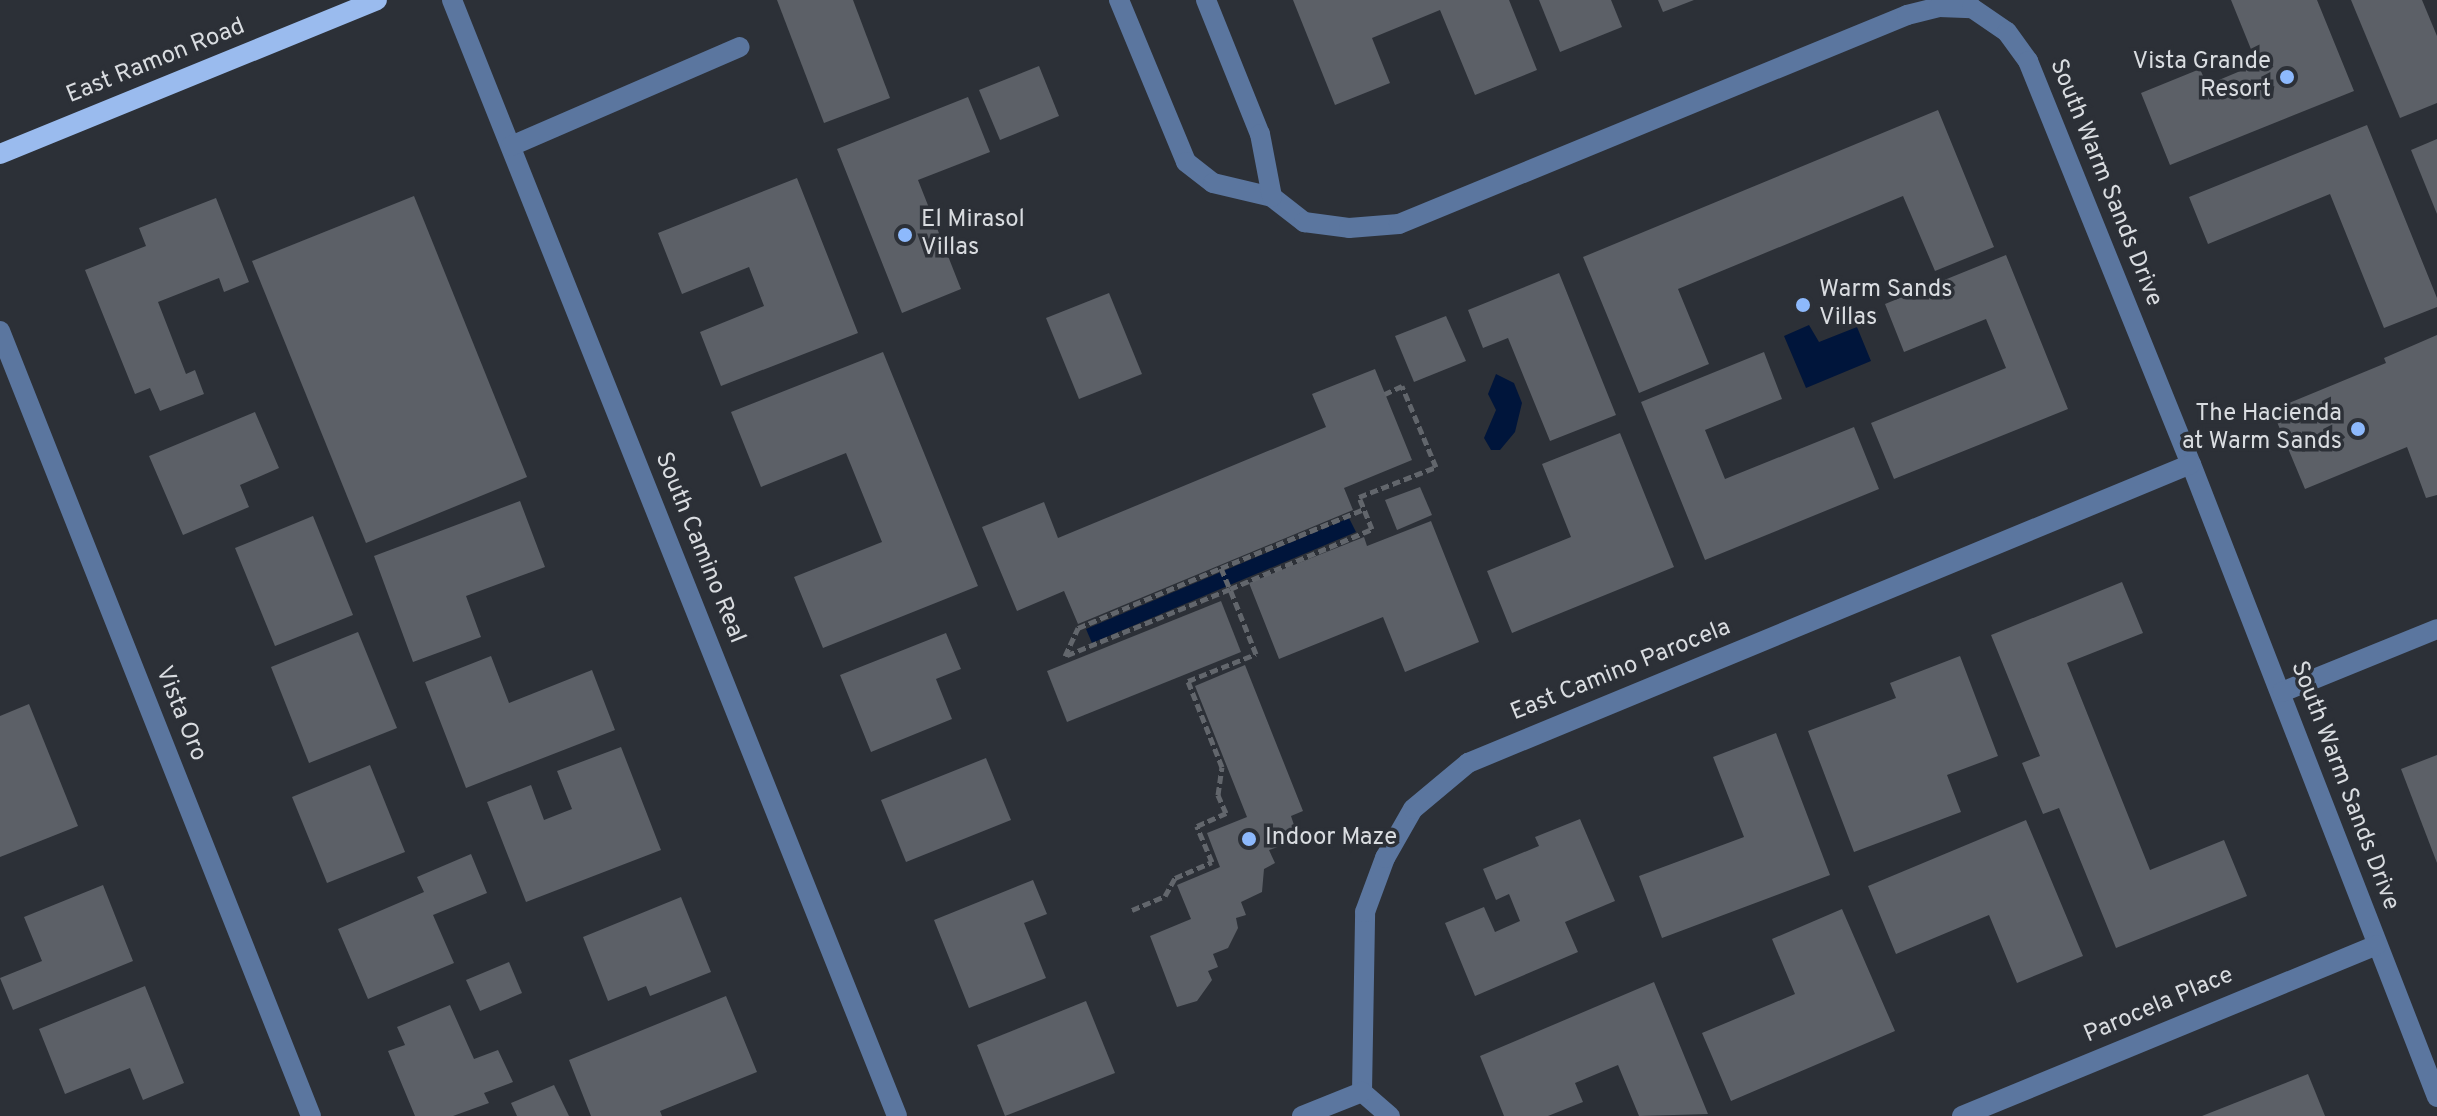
<!DOCTYPE html>
<html>
<head>
<meta charset="utf-8">
<style>
  body { margin:0 }
  #map { position:relative; width:2437px; height:1116px; overflow:hidden; background:#2c3037; font-family:Overpass,sans-serif }
  div>[style] { position:absolute }
  .water>* { inset:0; background:#00153b }
  .building>* { inset:0; background:#5c6067 }
  .path>* { height:5px; margin-top:-2.5px; transform-origin:0; background:repeating-linear-gradient(90deg,#62666c 0 8px,transparent 0 12px) }
  .minor>* { height:20px; margin:-10px; padding:0 10px; transform-origin:10px; border-radius:10px; background:#5b769f }
  .major>* { height:20px; margin:-10px; padding:0 10px; transform-origin:10px; border-radius:10px; background:#9abbee }
  .dots>* { width:22px; height:22px; translate:-50% -50%; box-sizing:border-box; border:4px solid #2c3037; border-radius:50% }
  span { translate:-50% -50%; white-space:nowrap; text-align:center; line-height:1.15; -webkit-text-stroke:7px #2c3037; paint-order:stroke }
  .street-label { font-size:24px; color:#d9dce0 }
  .poi-label { font-size:24px; color:#d9dce0 }
  .right { translate:-100% -50%; text-align:right }
  .left { translate:0 -50%; text-align:left }
</style>
</head>
<body>
<div id="map">
  <div class="water">
    <div style="clip-path:polygon(1809px 325px,1819px 342px,1857px 327px,1871px 361px,1806px 388px,1784px 336px)"></div>
    <div style="clip-path:polygon(1496px 374px,1514px 383px,1522px 403px,1515px 432px,1500px 450px,1491px 450px,1484px 438px,1496px 410px,1488px 394px)"></div>
    <div style="clip-path:polygon(1349px 518px,1356px 532px,1092px 643px,1086px 629px)"></div>
  </div>
  <div class="building">
    <div style="clip-path:polygon(777px 0,853px 0,890px 98px,824px 123px)"></div>
    <div style="clip-path:polygon(1293px 0,1509px 0,1537px 70px,1475px 95px,1440px 10px,1372px 38px,1390px 83px,1335px 105px)"></div>
    <div style="clip-path:polygon(1539px 0,1611px 0,1622px 27px,1560px 52px)"></div>
    <div style="clip-path:polygon(1658px 0,1694px 0,1663px 12px)"></div>
    <div style="clip-path:polygon(2231px 0,2317px 0,2354px 91px,2170px 165px,2141px 93px,2200px 69px,2207px 85px,2257px 64px)"></div>
    <div style="clip-path:polygon(2351px 0,2422px 0,2437px 36px,2437px 103px,2400px 118px)"></div>
    <div style="clip-path:polygon(1039px 66px,1059px 116px,1000px 140px,979px 90px)"></div>
    <div style="clip-path:polygon(968px 97px,990px 152px,918px 180px,961px 289px,902px 313px,837px 149px)"></div>
    <div style="clip-path:polygon(1938px 110px,1994px 247px,1935px 271px,1903px 196px,1678px 289px,1709px 364px,1639px 393px,1583px 257px)"></div>
    <div style="clip-path:polygon(2367px 125px,2437px 298px,2437px 307px,2384px 328px,2330px 194px,2208px 244px,2189px 197px)"></div>
    <div style="clip-path:polygon(2437px 139px,2437px 214px,2411px 150px)"></div>
    <div style="clip-path:polygon(797px 178px,858px 333px,721px 386px,700px 332px,764px 306px,749px 267px,682px 294px,658px 233px)"></div>
    <div style="clip-path:polygon(414px 196px,527px 477px,366px 543px,252px 261px)"></div>
    <div style="clip-path:polygon(216px 198px,249px 282px,224px 292px,219px 278px,158px 302px,186px 374px,195px 370px,204px 394px,160px 411px,150px 388px,135px 394px,85px 270px,146px 246px,139px 228px)"></div>
    <div style="clip-path:polygon(2006px 255px,2068px 409px,1894px 479px,1871px 423px,2006px 368px,1986px 319px,1904px 352px,1885px 304px)"></div>
    <div style="clip-path:polygon(1559px 273px,1616px 415px,1550px 441px,1508px 338px,1483px 348px,1468px 310px)"></div>
    <div style="clip-path:polygon(1109px 293px,1142px 374px,1079px 399px,1046px 318px)"></div>
    <div style="clip-path:polygon(1446px 316px,1466px 361px,1414px 382px,1395px 336px)"></div>
    <div style="clip-path:polygon(2437px 335px,2437px 495px,2426px 498px,2407px 447px,2305px 489px,2272px 410px,2386px 363px,2384px 358px)"></div>
    <div style="clip-path:polygon(883px 352px,978px 586px,823px 648px,794px 577px,882px 542px,846px 453px,761px 487px,731px 412px)"></div>
    <div style="clip-path:polygon(1764px 352px,1782px 399px,1705px 430px,1725px 479px,1854px 427px,1879px 489px,1705px 560px,1641px 402px)"></div>
    <div style="clip-path:polygon(1375px 369px,1412px 460px,1344px 488px,1353px 510px,1078px 624px,1064px 591px,1017px 611px,982px 527px,1044px 502px,1058px 538px,1326px 427px,1312px 394px)"></div>
    <div style="clip-path:polygon(255px 412px,279px 468px,240px 485px,249px 507px,183px 535px,149px 456px)"></div>
    <div style="clip-path:polygon(1620px 433px,1674px 567px,1512px 633px,1487px 571px,1571px 537px,1542px 464px)"></div>
    <div style="clip-path:polygon(1420px 487px,1432px 515px,1397px 530px,1385px 500px)"></div>
    <div style="clip-path:polygon(520px 501px,545px 567px,466px 596px,481px 637px,413px 662px,374px 556px)"></div>
    <div style="clip-path:polygon(313px 516px,353px 615px,275px 646px,235px 548px)"></div>
    <div style="clip-path:polygon(1431px 521px,1479px 642px,1405px 672px,1383px 617px,1279px 659px,1249px 583px,1364px 537px,1367px 546px)"></div>
    <div style="clip-path:polygon(2122px 582px,2143px 633px,2067px 663px,2150px 870px,2224px 840px,2247px 896px,2116px 948px,2059px 808px,2043px 814px,2022px 763px,2040px 756px,1991px 635px)"></div>
    <div style="clip-path:polygon(1221px 601px,1241px 652px,1067px 722px,1047px 671px)"></div>
    <div style="clip-path:polygon(358px 632px,397px 728px,309px 763px,271px 667px)"></div>
    <div style="clip-path:polygon(946px 633px,961px 669px,936px 679px,952px 719px,871px 752px,840px 675px)"></div>
    <div style="clip-path:polygon(491px 656px,509px 703px,592px 670px,615px 730px,466px 788px,425px 682px)"></div>
    <div style="clip-path:polygon(1960px 656px,1998px 756px,1947px 775px,1961px 812px,1854px 852px,1808px 731px,1896px 698px,1890px 683px)"></div>
    <div style="clip-path:polygon(1245px 665px,1303px 811px,1291px 816px,1294px 825px,1286px 844px,1269px 850px,1275px 863px,1264px 869px,1262px 892px,1241px 902px,1246px 915px,1236px 918px,1238px 928px,1228px 948px,1213px 954px,1218px 967px,1208px 971px,1212px 980px,1197px 1001px,1177px 1007px,1150px 936px,1191px 919px,1177px 885px,1220px 867px,1207px 833px,1247px 817px,1195px 686px)"></div>
    <div style="clip-path:polygon(29px 704px,78px 826px,0 857px,0 716px)"></div>
    <div style="clip-path:polygon(1776px 733px,1830px 875px,1662px 938px,1639px 876px,1744px 837px,1713px 757px)"></div>
    <div style="clip-path:polygon(621px 747px,661px 850px,526px 902px,487px 802px,531px 785px,544px 820px,572px 809px,557px 771px)"></div>
    <div style="clip-path:polygon(2437px 755px,2437px 863px,2401px 769px)"></div>
    <div style="clip-path:polygon(986px 758px,1011px 820px,906px 862px,881px 800px)"></div>
    <div style="clip-path:polygon(370px 765px,405px 852px,327px 883px,292px 797px)"></div>
    <div style="clip-path:polygon(1580px 819px,1615px 901px,1565px 922px,1578px 952px,1475px 996px,1445px 923px,1484px 907px,1495px 932px,1520px 921px,1509px 894px,1496px 900px,1483px 869px,1539px 846px,1535px 837px)"></div>
    <div style="clip-path:polygon(2026px 820px,2083px 956px,2017px 983px,1989px 915px,1896px 954px,1868px 886px)"></div>
    <div style="clip-path:polygon(471px 854px,487px 893px,433px 915px,454px 963px,368px 999px,338px 929px,424px 892px,417px 877px)"></div>
    <div style="clip-path:polygon(1033px 880px,1047px 914px,1024px 923px,1046px 978px,969px 1008px,934px 920px)"></div>
    <div style="clip-path:polygon(103px 885px,133px 961px,13px 1010px,0 978px,42px 961px,24px 917px)"></div>
    <div style="clip-path:polygon(681px 897px,711px 972px,650px 996px,646px 986px,608px 1001px,583px 937px)"></div>
    <div style="clip-path:polygon(1842px 909px,1895px 1031px,1731px 1101px,1702px 1033px,1795px 994px,1772px 939px)"></div>
    <div style="clip-path:polygon(509px 962px,522px 993px,480px 1011px,466px 980px)"></div>
    <div style="clip-path:polygon(1654px 982px,1708px 1114px,1639px 1116px,1618px 1065px,1575px 1083px,1583px 1102px,1548px 1116px,1504px 1116px,1480px 1056px)"></div>
    <div style="clip-path:polygon(145px 986px,184px 1083px,143px 1100px,130px 1068px,65px 1094px,39px 1029px)"></div>
    <div style="clip-path:polygon(726px 996px,757px 1072px,660px 1111px,662px 1116px,591px 1116px,569px 1060px)"></div>
    <div style="clip-path:polygon(1086px 1001px,1115px 1073px,1005px 1116px,977px 1045px)"></div>
    <div style="clip-path:polygon(450px 1005px,474px 1059px,498px 1050px,513px 1082px,484px 1093px,489px 1103px,453px 1116px,415px 1116px,388px 1051px,405px 1045px,397px 1027px)"></div>
    <div style="clip-path:polygon(2308px 1074px,2325px 1116px,2202px 1116px)"></div>
    <div style="clip-path:polygon(554px 1085px,569px 1116px,517px 1116px,511px 1103px)"></div>
  </div>
  <div class="path">
    <div style="left:1221px;top:568px;width:23px;rotate:67deg"></div>
    <div style="left:1230px;top:589px;width:178px;rotate:157.9deg"></div>
    <div style="left:1065px;top:656px;width:31px;rotate:-65deg"></div>
    <div style="left:1078px;top:628px;width:155px;rotate:-22.8deg"></div>
    <div style="left:1221px;top:568px;width:155px;rotate:-22.4deg"></div>
    <div style="left:1132px;top:910px;width:36px;rotate:-23deg"></div>
    <div style="left:1165px;top:896px;width:21px;rotate:-61deg"></div>
    <div style="left:1175px;top:878px;width:40px;rotate:-23.4deg"></div>
    <div style="left:1212px;top:862px;width:39px;rotate:-113deg"></div>
    <div style="left:1197px;top:826px;width:32px;rotate:-24deg"></div>
    <div style="left:1226px;top:813px;width:20px;rotate:-114deg"></div>
    <div style="left:1218px;top:795px;width:28px;rotate:-82deg"></div>
    <div style="left:1222px;top:767px;width:92px;rotate:-111.6deg"></div>
    <div style="left:1188px;top:681px;width:73px;rotate:-21.7deg"></div>
    <div style="left:1256px;top:654px;width:70px;rotate:-111.8deg"></div>
    <div style="left:1230px;top:589px;width:154px;rotate:-22.9deg"></div>
    <div style="left:1372px;top:529px;width:35px;rotate:-112deg"></div>
    <div style="left:1359px;top:497px;width:83px;rotate:-21.3deg"></div>
    <div style="left:1436px;top:467px;width:88px;rotate:-112.8deg"></div>
    <div style="left:1402px;top:386px;width:19px;rotate:155deg"></div>
  </div>
  <div class="minor">
    <div style="left:452px;top:0;width:1201px;rotate:68.26deg"></div>
    <div style="left:1119px;top:0;width:175px;rotate:67.5deg"></div>
    <div style="left:1186px;top:162px;width:34px;rotate:38deg"></div>
    <div style="left:1213px;top:183px;width:61px;rotate:13.3deg"></div>
    <div style="left:1272px;top:197px;width:41px;rotate:38deg"></div>
    <div style="left:1304px;top:222px;width:45px;rotate:7.6deg"></div>
    <div style="left:1349px;top:228px;width:50px;rotate:-4.6deg"></div>
    <div style="left:1399px;top:224px;width:549px;rotate:-22.36deg"></div>
    <div style="left:1907px;top:15px;width:33px;rotate:-14deg"></div>
    <div style="left:1939px;top:7px;width:33px;rotate:2deg"></div>
    <div style="left:1972px;top:8px;width:42px;rotate:34.4deg"></div>
    <div style="left:2007px;top:32px;width:36px;rotate:54deg"></div>
    <div style="left:2028px;top:61px;width:435px;rotate:68deg"></div>
    <div style="left:2191px;top:464px;width:679px;rotate:68.76deg"></div>
    <div style="left:1206px;top:0;width:144px;rotate:68.1deg"></div>
    <div style="left:1260px;top:134px;width:64px;rotate:79.2deg"></div>
    <div style="left:511px;top:146px;width:249px;rotate:-23.4deg"></div>
    <div style="left:0;top:331px;width:844px;rotate:68.39deg"></div>
    <div style="left:2282px;top:692px;width:167px;rotate:-22.1deg"></div>
    <div style="left:1362px;top:1092px;width:180px;rotate:-89deg"></div>
    <div style="left:1365px;top:912px;width:58px;rotate:-69.7deg"></div>
    <div style="left:1385px;top:858px;width:56px;rotate:-60.3deg"></div>
    <div style="left:1413px;top:809px;width:72px;rotate:-39.9deg"></div>
    <div style="left:1468px;top:763px;width:782px;rotate:-22.47deg"></div>
    <div style="left:1362px;top:1092px;width:37px;rotate:41deg"></div>
    <div style="left:1302px;top:1116px;width:65px;rotate:-21.8deg"></div>
    <div style="left:1962px;top:1116px;width:448px;rotate:-22.4deg"></div>
  </div>
  <div class="major">
    <div style="left:0;top:154px;width:407px;rotate:-22.2deg"></div>
  </div>
  <div class="dots">
    <div style="left:2287px;top:77px;background:#8db9fc"></div>
    <div style="left:905px;top:235px;background:#8db9fc"></div>
    <div style="left:1803px;top:305px;background:#8db9fc"></div>
    <div style="left:2358px;top:429px;background:#8db9fc"></div>
    <div style="left:1249px;top:839px;background:#8db9fc"></div>
  </div>
  <div class="street-label">
    <span style="left:156px;top:62px;rotate:-22deg">East Ramon Road</span>
    <span style="left:2105px;top:183px;rotate:68deg">South Warm Sands Drive</span>
    <span style="left:699px;top:548px;rotate:68deg">South Camino Real</span>
    <span style="left:1621px;top:671px;rotate:-22deg">East Camino Parocela</span>
    <span style="left:180px;top:714px;rotate:68deg">Vista Oro</span>
    <span style="left:2344px;top:786px;rotate:69deg">South Warm Sands Drive</span>
    <span style="left:2159px;top:1006px;rotate:-23deg">Parocela Place</span>
  </div>
  <div class="poi-label">
    <span class="right" style="left:2271px;top:77px">Vista Grande<br>Resort</span>
    <span class="left" style="left:921px;top:235px">El Mirasol<br>Villas</span>
    <span class="left" style="left:1819px;top:305px">Warm Sands<br>Villas</span>
    <span class="right" style="left:2342px;top:429px">The Hacienda<br>at Warm Sands</span>
    <span class="left" style="left:1265px;top:839px">Indoor Maze</span>
  </div>
</div>
</body>
</html>
